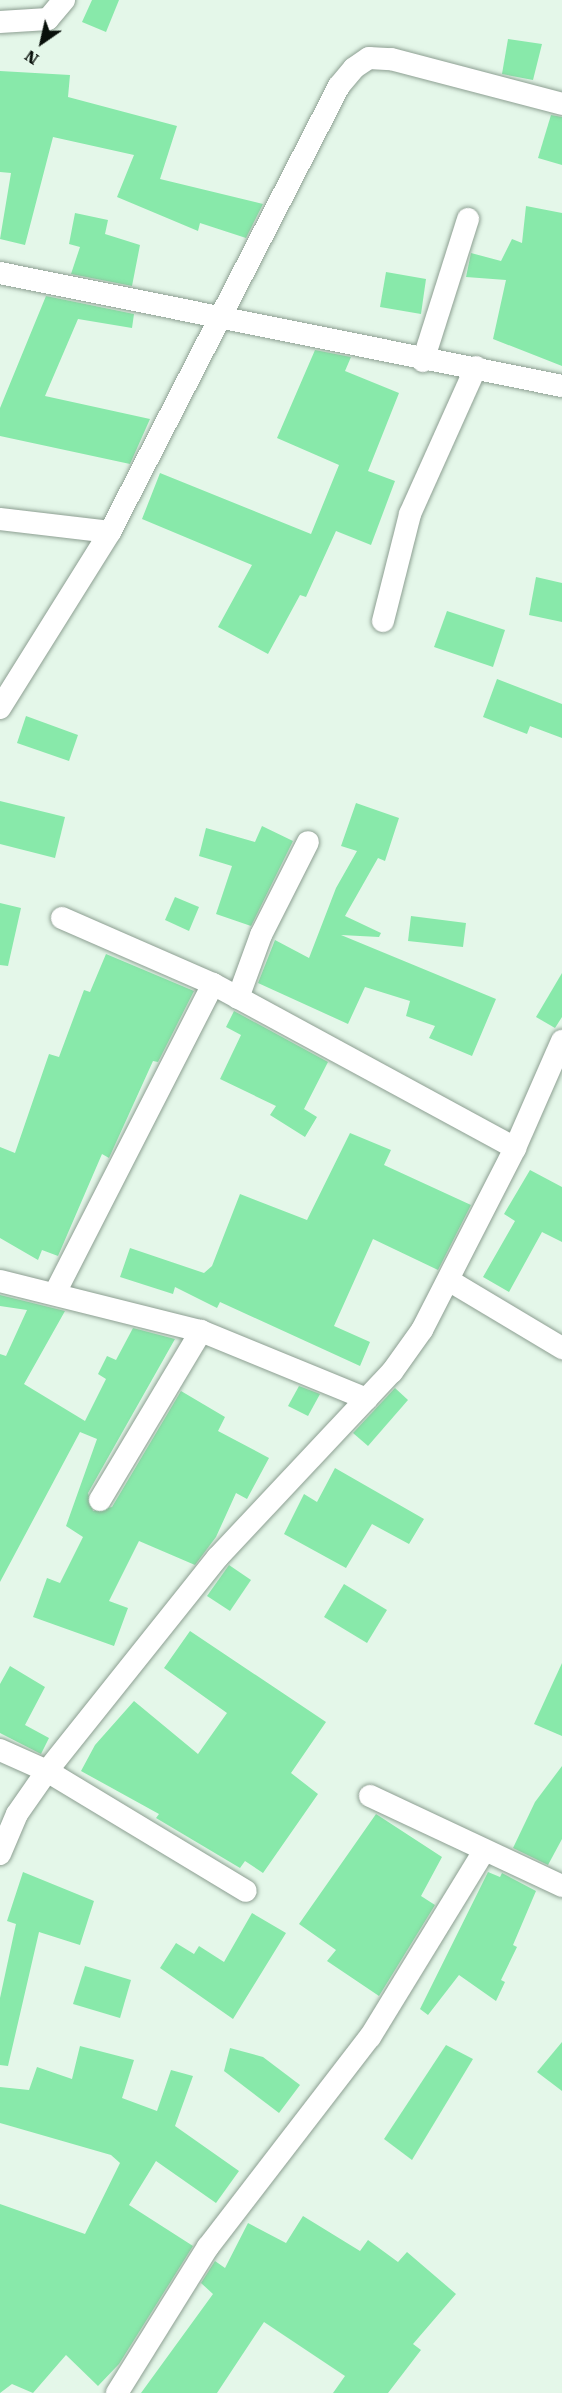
<!DOCTYPE html>
<html>
<head>
<meta charset="utf-8">
<style>
  body { margin:0 }
  #map { position:relative; width:562px; height:2393px; overflow:hidden; background:#e4f7e9; font-family:"Roboto Serif",serif }
  div>[style] { position:absolute }
  .building>* { inset:0; background:#88e9aa }
  .roads { filter:drop-shadow(0 0 2px #8d9f92) drop-shadow(0 0 2px #8d9f92) }
  .minor>* { height:22px; margin:-11px; padding:0 11px; transform-origin:11px; border-radius:11px; background:#fff }
  span { translate:-50% -50%; white-space:nowrap; text-align:center; line-height:1.15; -webkit-text-stroke:5px #e4f7e9; paint-order:stroke }
  .north { position:absolute; left:12px; top:12px; width:60px; height:60px; -webkit-text-stroke:4px #e4f7e9; paint-order:stroke; rotate:214deg; font-size:16px; font-weight:700; line-height:24px; text-align:center; color:#09100b }
  .north::after { content:''; display:block; margin:auto; width:21px; height:27px; background:#09100b; clip-path:polygon(50% 0,100% 100%,50% 72%,0 100%) }
</style>
</head>
<body>
<div id="map">
  <div class="building">
    <div style="clip-path:polygon(92px 0,119px 0,106px 32px,82px 22px)"></div>
    <div style="clip-path:polygon(508px 39px,542px 44px,533px 80px,502px 74px)"></div>
    <div style="clip-path:polygon(0 71px,70px 75px,68px 97px,177px 126px,160px 179px,263px 204px,246px 238px,200px 223px,198px 231px,117px 197px,134px 155px,53px 137px,25px 245px,0 239px,11px 173px,0 172px)"></div>
    <div style="clip-path:polygon(551px 115px,562px 117px,562px 165px,538px 158px)"></div>
    <div style="clip-path:polygon(526px 206px,562px 213px,562px 366px,493px 339px,506px 280px,466px 277px,471px 253px,501px 261px,512px 239px,522px 243px)"></div>
    <div style="clip-path:polygon(75px 213px,108px 220px,105px 234px,140px 245px,132px 286px,71px 274px,80px 247px,69px 244px)"></div>
    <div style="clip-path:polygon(386px 272px,426px 279px,421px 314px,380px 307px)"></div>
    <div style="clip-path:polygon(46px 296px,134px 314px,132px 328px,78px 319px,45px 396px,150px 419px,130px 464px,0 436px,0 408px)"></div>
    <div style="clip-path:polygon(315px 350px,351px 357px,345px 371px,399px 393px,368px 471px,395px 481px,371px 545px,336px 531px,306px 597px,300px 595px,268px 654px,218px 627px,252px 565px,142px 519px,160px 473px,311px 534px,339px 465px,277px 438px)"></div>
    <div style="clip-path:polygon(536px 577px,562px 583px,562px 622px,529px 615px)"></div>
    <div style="clip-path:polygon(447px 611px,505px 630px,493px 667px,434px 647px)"></div>
    <div style="clip-path:polygon(497px 679px,562px 704px,562px 738px,530px 726px,527px 734px,483px 717px)"></div>
    <div style="clip-path:polygon(26px 716px,78px 735px,69px 761px,17px 743px)"></div>
    <div style="clip-path:polygon(0 801px,65px 817px,55px 858px,0 844px)"></div>
    <div style="clip-path:polygon(356px 803px,399px 818px,385px 861px,378px 858px,345px 916px,381px 933px,379px 937px,341px 935px,496px 999px,472px 1056px,429px 1038px,435px 1026px,406px 1016px,410px 1001px,365px 987px,348px 1024px,258px 983px,275px 940px,309px 958px,336px 888px,357px 851px,341px 846px)"></div>
    <div style="clip-path:polygon(262px 826px,293px 841px,251px 926px,216px 914px,232px 866px,199px 856px,206px 828px,255px 842px)"></div>
    <div style="clip-path:polygon(175px 897px,199px 907px,189px 931px,165px 920px)"></div>
    <div style="clip-path:polygon(0 903px,21px 908px,8px 966px,0 965px)"></div>
    <div style="clip-path:polygon(411px 916px,466px 923px,463px 947px,408px 941px)"></div>
    <div style="clip-path:polygon(106px 954px,194px 991px,158px 1062px,153px 1061px,109px 1158px,102px 1154px,58px 1256px,42px 1250px,38px 1260px,0 1238px,0 1147px,15px 1153px,49px 1054px,59px 1057px,84px 990px,90px 992px)"></div>
    <div style="clip-path:polygon(562px 973px,562px 1017px,555px 1028px,536px 1017px)"></div>
    <div style="clip-path:polygon(234px 1011px,328px 1062px,304px 1109px,317px 1117px,305px 1137px,270px 1115px,276px 1106px,220px 1079px,241px 1035px,226px 1027px)"></div>
    <div style="clip-path:polygon(350px 1133px,391px 1150px,384px 1165px,471px 1205px,438px 1270px,373px 1239px,334px 1326px,370px 1342px,360px 1366px,220px 1302px,217px 1308px,175px 1287px,173px 1294px,120px 1277px,130px 1248px,204px 1273px,212px 1266px,240px 1194px,307px 1220px)"></div>
    <div style="clip-path:polygon(530px 1170px,562px 1187px,562px 1242px,542px 1232px,509px 1292px,483px 1277px,515px 1221px,504px 1214px)"></div>
    <div style="clip-path:polygon(0 1295px,65px 1311px,24px 1384px,85px 1421px,106px 1379px,98px 1374px,107px 1356px,116px 1360px,133px 1328px,175px 1339px,88px 1493px,93px 1511px,112px 1507px,181px 1391px,225px 1417px,218px 1431px,269px 1458px,247px 1499px,236px 1493px,216px 1537px,195px 1565px,139px 1541px,109px 1601px,128px 1608px,114px 1646px,33px 1617px,47px 1578px,60px 1583px,83px 1537px,66px 1526px,97px 1439px,80px 1432px,0 1582px,0 1354px,6px 1356px,27px 1310px,0 1306px)"></div>
    <div style="clip-path:polygon(299px 1386px,320px 1394px,308px 1416px,288px 1406px)"></div>
    <div style="clip-path:polygon(395px 1388px,408px 1400px,368px 1446px,353px 1433px)"></div>
    <div style="clip-path:polygon(335px 1468px,424px 1519px,409px 1544px,372px 1524px,346px 1568px,284px 1534px,304px 1494px,317px 1502px)"></div>
    <div style="clip-path:polygon(229px 1565px,251px 1580px,230px 1611px,207px 1596px)"></div>
    <div style="clip-path:polygon(344px 1584px,387px 1610px,367px 1643px,324px 1617px)"></div>
    <div style="clip-path:polygon(190px 1631px,326px 1722px,291px 1773px,318px 1794px,263px 1873px,245px 1861px,240px 1868px,156px 1818px,159px 1814px,81px 1771px,95px 1745px,134px 1701px,198px 1754px,227px 1713px,164px 1668px)"></div>
    <div style="clip-path:polygon(562px 1663px,562px 1736px,534px 1724px)"></div>
    <div style="clip-path:polygon(10px 1666px,45px 1687px,25px 1725px,49px 1738px,41px 1754px,0 1733px,0 1684px)"></div>
    <div style="clip-path:polygon(562px 1766px,562px 1839px,548px 1865px,513px 1848px,535px 1802px)"></div>
    <div style="clip-path:polygon(376px 1814px,442px 1857px,421px 1896px,435px 1905px,379px 1996px,327px 1961px,336px 1950px,299px 1924px)"></div>
    <div style="clip-path:polygon(23px 1872px,94px 1901px,80px 1945px,39px 1932px,8px 2066px,0 2065px,0 1998px,16px 1924px,7px 1921px)"></div>
    <div style="clip-path:polygon(488px 1872px,500px 1877px,502px 1873px,536px 1891px,513px 1945px,517px 1947px,501px 1980px,505px 1982px,496px 2001px,459px 1975px,428px 2015px,420px 2009px)"></div>
    <div style="clip-path:polygon(252px 1913px,286px 1933px,233px 2019px,160px 1968px,176px 1943px,194px 1954px,199px 1946px,224px 1962px)"></div>
    <div style="clip-path:polygon(85px 1966px,131px 1980px,120px 2018px,73px 2004px)"></div>
    <div style="clip-path:polygon(562px 2042px,562px 2091px,537px 2072px)"></div>
    <div style="clip-path:polygon(446px 2045px,473px 2059px,412px 2160px,384px 2139px)"></div>
    <div style="clip-path:polygon(80px 2046px,134px 2060px,122px 2098px,157px 2111px,171px 2070px,193px 2076px,175px 2126px,239px 2171px,216px 2203px,156px 2161px,129px 2205px,193px 2246px,119px 2364px,98px 2386px,66px 2355px,33px 2393px,12px 2384px,0 2393px,0 2204px,85px 2234px,120px 2163px,111px 2155px,0 2123px,0 2087px,29px 2090px,37px 2067px,72px 2079px)"></div>
    <div style="clip-path:polygon(230px 2048px,263px 2057px,300px 2085px,279px 2113px,224px 2071px)"></div>
    <div style="clip-path:polygon(303px 2216px,360px 2251px,368px 2240px,398px 2262px,407px 2252px,456px 2294px,413px 2344px,421px 2350px,388px 2393px,333px 2393px,345px 2376px,264px 2322px,217px 2393px,141px 2393px,213px 2294px,201px 2283px,215px 2261px,225px 2268px,248px 2223px,286px 2243px)"></div>
  </div>
  <div class="roads">
    <div class="minor">
      <div style="left:0;top:22px;width:48px;rotate:-3.6deg"></div>
      <div style="left:48px;top:19px;width:25px;rotate:-50deg"></div>
      <div style="left:0;top:273px;width:573px;rotate:11.37deg"></div>
      <div style="left:423px;top:361px;width:149px;rotate:-72.4deg"></div>
      <div style="left:0;top:519px;width:111px;rotate:6.7deg"></div>
      <div style="left:383px;top:621px;width:110px;rotate:-75.8deg"></div>
      <div style="left:410px;top:514px;width:161px;rotate:-65.8deg"></div>
      <div style="left:0;top:708px;width:208px;rotate:-58deg"></div>
      <div style="left:110px;top:532px;width:501px;rotate:-62.82deg"></div>
      <div style="left:339px;top:86px;width:23px;rotate:-50deg"></div>
      <div style="left:354px;top:68px;width:18px;rotate:-34deg"></div>
      <div style="left:369px;top:58px;width:22px;rotate:3deg"></div>
      <div style="left:391px;top:59px;width:177px;rotate:14.7deg"></div>
      <div style="left:62px;top:918px;width:165px;rotate:23.6deg"></div>
      <div style="left:213px;top:984px;width:344px;rotate:28.5deg"></div>
      <div style="left:238px;top:998px;width:67px;rotate:-69.9deg"></div>
      <div style="left:261px;top:935px;width:104px;rotate:-63.2deg"></div>
      <div style="left:0;top:1281px;width:207px;rotate:14deg"></div>
      <div style="left:201px;top:1331px;width:179px;rotate:22.3deg"></div>
      <div style="left:450px;top:1281px;width:131px;rotate:30.9deg"></div>
      <div style="left:55px;top:1293px;width:347px;rotate:-62.9deg"></div>
      <div style="left:100px;top:1500px;width:197px;rotate:-59.1deg"></div>
      <div style="left:0;top:1750px;width:51px;rotate:24.1deg"></div>
      <div style="left:47px;top:1771px;width:232px;rotate:31.1deg"></div>
      <div style="left:370px;top:1796px;width:212px;rotate:25.1deg"></div>
      <div style="left:0;top:1854px;width:43px;rotate:-67deg"></div>
      <div style="left:17px;top:1814px;width:52px;rotate:-55.1deg"></div>
      <div style="left:47px;top:1771px;width:274px;rotate:-51.4deg"></div>
      <div style="left:218px;top:1557px;width:254px;rotate:-46.8deg"></div>
      <div style="left:392px;top:1372px;width:52px;rotate:-54.5deg"></div>
      <div style="left:422px;top:1330px;width:204px;rotate:-62.9deg"></div>
      <div style="left:515px;top:1148px;width:117px;rotate:-66.3deg"></div>
      <div style="left:117px;top:2393px;width:172px;rotate:-58.1deg"></div>
      <div style="left:208px;top:2247px;width:265px;rotate:-52.4deg"></div>
      <div style="left:370px;top:2037px;width:218px;rotate:-58.5deg"></div>
    </div>
  </div>
  <div class="north">N</div>
</div>
</body>
</html>
